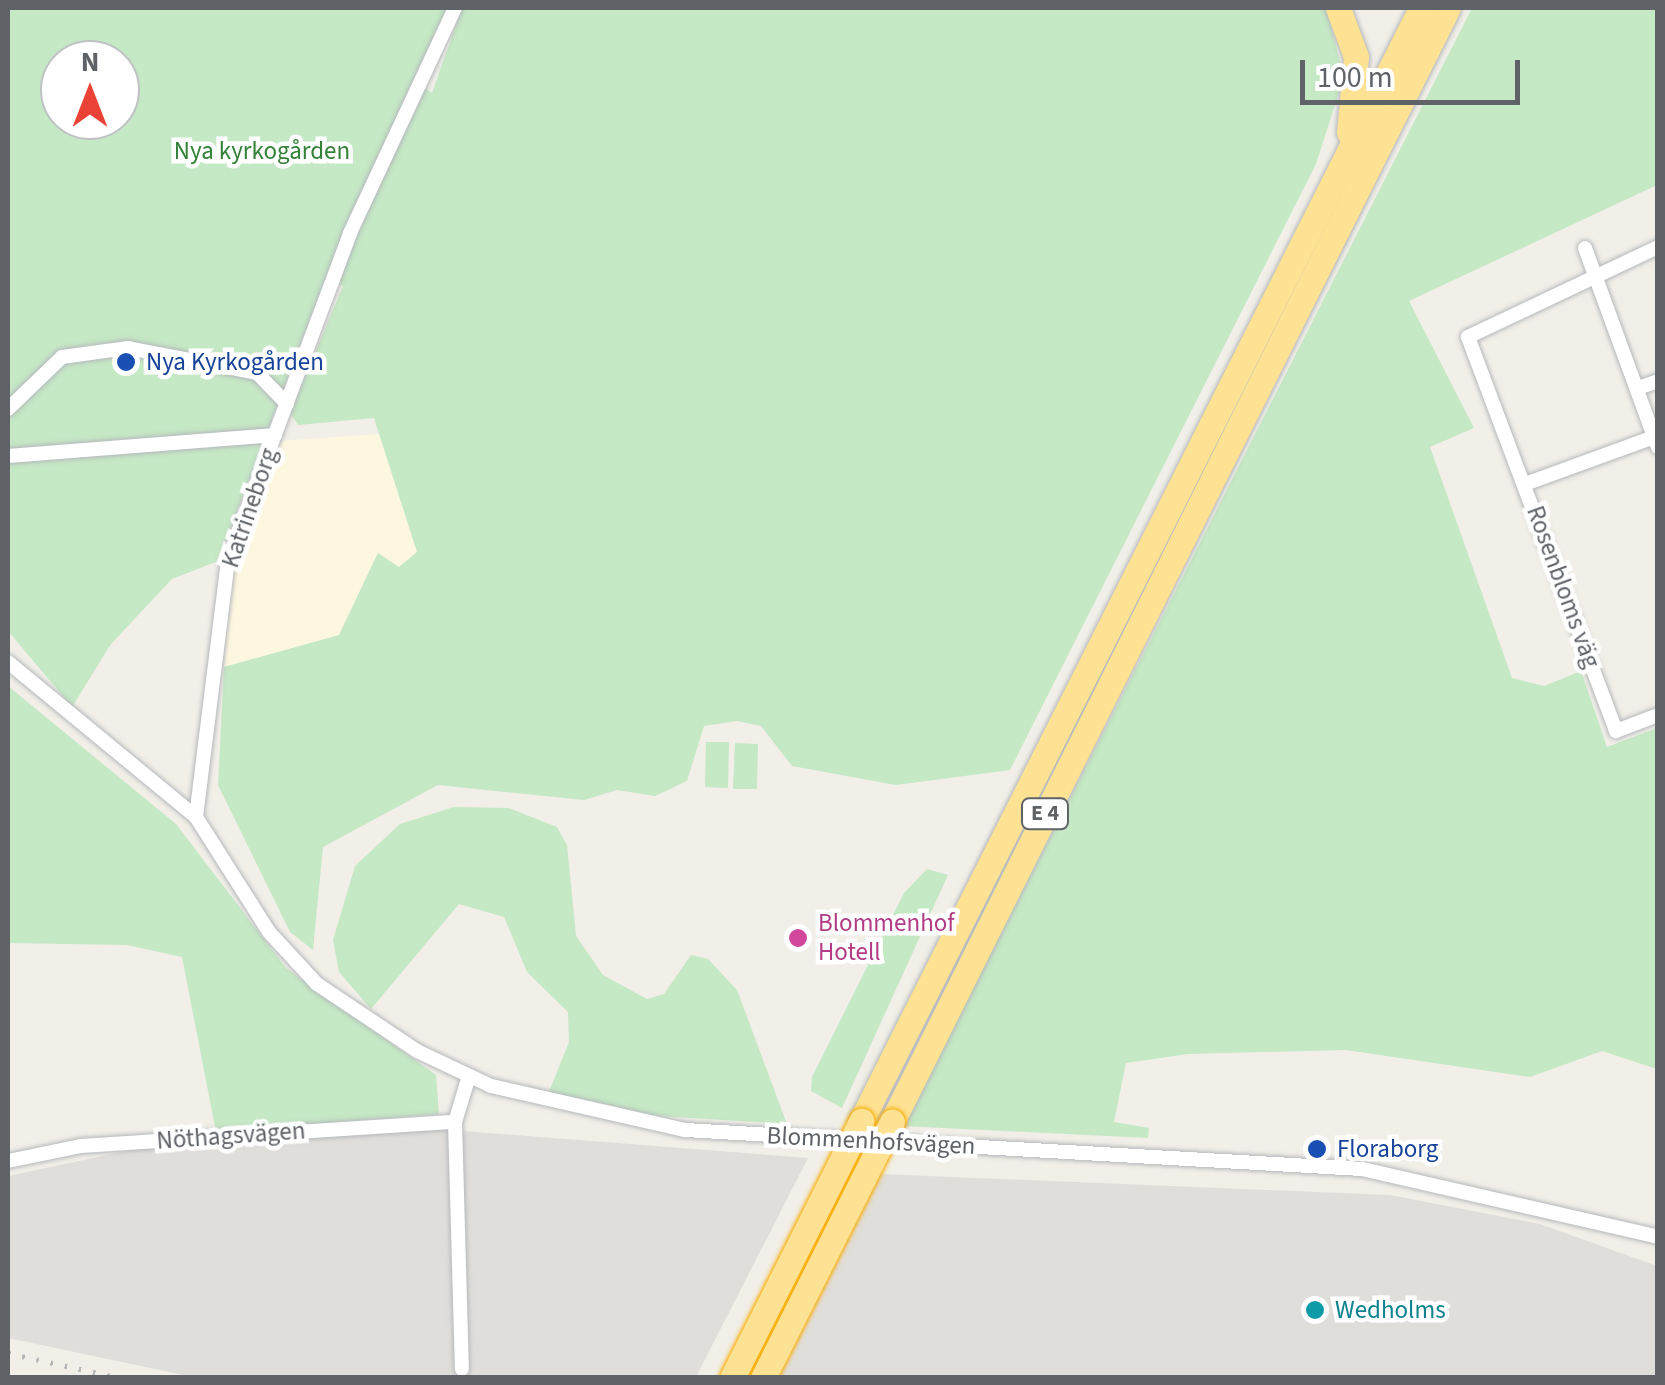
<!DOCTYPE html>
<html>
<head>
<meta charset="utf-8">
<style>
  body { margin:0 }
  #map { position:relative; width:1665px; height:1385px; overflow:hidden; background:#f1efe8; font-family:"Source Sans 3",sans-serif }
  div>[style] { position:absolute }
  .commercial>* { inset:0; background:#fef7e0 }
  .industrial>* { inset:0; background:#e0deda }
  .green>* { inset:0; background:#c5e8c5 }
  .roads { filter:drop-shadow(0 0 2px #b5b8bc) drop-shadow(0 0 2px #b5b8bc) }
  .minor>* { height:14px; margin:-7px; padding:0 7px; transform-origin:7px; border-radius:7px; background:#fff }
  .motorway>* { height:25px; margin:-12.5px; padding:0 12.5px; transform-origin:12.5px; border-radius:12.5px; background:#fde293 }
  .rail>* { height:5px; margin-top:-2.5px; transform-origin:0; background:repeating-linear-gradient(90deg,#b6b7b8 0 2.5px,transparent 0 14.5px) }
  .bridges { filter:drop-shadow(0 0 2px #f9ab00) drop-shadow(0 0 2px #f9ab00) }
  .motorway-bridge>* { height:25px; margin:-12.5px; padding:0 12.5px; transform-origin:12.5px; border-radius:12.5px; background:#fde293 }
  .dots>* { width:28px; height:28px; translate:-50% -50%; box-sizing:border-box; border:5px solid #fff; border-radius:50% }
  span { translate:-50% -50%; white-space:nowrap; text-align:center; line-height:1.15; -webkit-text-stroke:9px #fff; paint-order:stroke }
  .shield-label span { padding:2px 8px; background:#fff; border:2px solid; border-radius:8px; -webkit-text-stroke-width:0 }
  .shield-label { font-size:22px; color:#5f6368; font-weight:700 }
  .park-label { font-size:25px; color:#348238 }
  .transit-label { font-size:25px; color:#164399 }
  .left { translate:0 -50%; text-align:left }
  .street-label { font-size:25px; color:#5f6368 }
  .hotel-label { font-size:25px; color:#b23c85 }
  .culture-label { font-size:25px; color:#0d838f }
  .frame { position:absolute; inset:0; border:10px solid #5f6368; pointer-events:none }
  .north { position:absolute; left:40px; top:40px; width:100px; height:100px; box-sizing:border-box; background:#fff; border:2px solid #bfc1c3; border-radius:50%; rotate:0deg; font-size:28px; font-weight:700; line-height:40px; text-align:center; color:#5f6368 }
  .north::after { content:''; display:block; margin:auto; width:35px; height:45px; background:#ea4335; clip-path:polygon(50% 0,100% 100%,50% 72%,0 100%) }
  .scale { position:absolute; left:1300px; top:60px; width:220px; height:45px; box-sizing:border-box; border:5px solid #5f6368; border-top:0; padding-left:12px; font-size:30px; line-height:35px; white-space:nowrap; color:#5f6368; -webkit-text-stroke:8px #fff; paint-order:stroke }
</style>
</head>
<body>
<div id="map">
  <div class="commercial">
    <div style="clip-path:polygon(379px 434px,417px 552px,399px 567px,377px 554px,339px 635px,224px 667px,234px 560px,281px 441px)"></div>
  </div>
  <div class="industrial">
    <div style="clip-path:polygon(437px 1129px,808px 1158px,696px 1377px,193px 1377px,8px 1338px,8px 1176px,131px 1150px)"></div>
    <div style="clip-path:polygon(881px 1174px,1390px 1195px,1540px 1224px,1657px 1266px,1657px 1377px,779px 1377px)"></div>
  </div>
  <div class="green">
    <div style="clip-path:polygon(evenodd,8px 8px,449px 8px,420px 85px,432px 93px,462px 8px,1326px 8px,1344px 77px,1316px 164px,1010px 770px,896px 785px,792px 766px,761px 726px,737px 721px,704px 726px,687px 781px,655px 796px,617px 790px,584px 800px,438px 785px,323px 847px,313px 950px,290px 932px,218px 785px,224px 667px,339px 635px,378px 553px,399px 567px,417px 552px,374px 418px,298px 425px,290px 413px,343px 286px,325px 280px,218px 561px,172px 579px,111px 644px,72px 707px,8px 631px,8px 8px,60px 60px,120px 60px,120px 120px,60px 120px,60px 60px)"></div>
    <div style="clip-path:polygon(1472px 8px,1657px 8px,1657px 185px,1409px 301px,1474px 428px,1430px 447px,1512px 678px,1544px 686px,1581px 671px,1607px 747px,1657px 728px,1657px 1069px,1602px 1051px,1530px 1077px,1346px 1050px,1188px 1054px,1126px 1063px,1114px 1122px,1149px 1128px,1148px 1138px,903px 1126px)"></div>
    <div style="clip-path:polygon(8px 686px,176px 824px,286px 968px,436px 1075px,439px 1114px,216px 1132px,182px 957px,127px 945px,8px 943px)"></div>
    <div style="clip-path:polygon(706px 742px,729px 742px,728px 788px,705px 787px)"></div>
    <div style="clip-path:polygon(735px 743px,758px 744px,757px 789px,733px 789px)"></div>
    <div style="clip-path:polygon(454px 807px,509px 808px,557px 827px,567px 845px,576px 936px,603px 975px,647px 999px,664px 994px,691px 955px,708px 959px,737px 990px,787px 1124px,658px 1116px,549px 1092px,569px 1042px,568px 1012px,527px 972px,504px 917px,459px 904px,371px 1009px,339px 972px,333px 940px,355px 866px,400px 824px)"></div>
    <div style="clip-path:polygon(927px 869px,948px 875px,842px 1108px,811px 1091px,812px 1077px,904px 893px)"></div>
  </div>
  <div class="roads">
    <div class="minor">
      <div style="left:1658px;top:247px;width:210px;rotate:154.7deg"></div>
      <div style="left:1468px;top:337px;width:421px;rotate:69.4deg"></div>
      <div style="left:1616px;top:731px;width:45px;rotate:-20.9deg"></div>
      <div style="left:1585px;top:248px;width:212px;rotate:69.9deg"></div>
      <div style="left:1638px;top:388px;width:21px;rotate:-19deg"></div>
      <div style="left:8px;top:409px;width:75px;rotate:-43.9deg"></div>
      <div style="left:62px;top:357px;width:67px;rotate:-7.8deg"></div>
      <div style="left:128px;top:348px;width:131px;rotate:11deg"></div>
      <div style="left:257px;top:373px;width:43px;rotate:45.9deg"></div>
      <div style="left:8px;top:456px;width:268px;rotate:-4.5deg"></div>
      <div style="left:1525px;top:484px;width:137px;rotate:-20deg"></div>
      <div style="left:8px;top:662px;width:244px;rotate:39.5deg"></div>
      <div style="left:196px;top:817px;width:136px;rotate:57.6deg"></div>
      <div style="left:269px;top:932px;width:71px;rotate:47.3deg"></div>
      <div style="left:317px;top:984px;width:120px;rotate:33.8deg"></div>
      <div style="left:417px;top:1051px;width:82px;rotate:25.3deg"></div>
      <div style="left:491px;top:1086px;width:199px;rotate:12.8deg"></div>
      <div style="left:685px;top:1130px;width:678px;rotate:3.3deg"></div>
      <div style="left:1362px;top:1169px;width:304px;rotate:12.9deg"></div>
      <div style="left:196px;top:817px;width:259px;rotate:-82.9deg"></div>
      <div style="left:228px;top:560px;width:349px;rotate:-69.5deg"></div>
      <div style="left:350px;top:233px;width:248px;rotate:-65deg"></div>
      <div style="left:455px;top:1122px;width:247px;rotate:88.4deg"></div>
      <div style="left:8px;top:1161px;width:75px;rotate:-11.6deg"></div>
      <div style="left:81px;top:1146px;width:375px;rotate:-3.7deg"></div>
      <div style="left:455px;top:1122px;width:48px;rotate:-73.1deg"></div>
    </div>
    <div class="motorway">
      <div style="left:1338px;top:8px;width:52px;rotate:69.8deg"></div>
      <div style="left:1356px;top:57px;width:76px;rotate:95.3deg"></div>
      <div style="left:861px;top:1121px;width:1246px;rotate:-63.29deg"></div>
      <div style="left:892px;top:1122px;width:1245px;rotate:-63.48deg"></div>
    </div>
  </div>
  <div class="rail">
    <div style="left:8px;top:1353px;width:116px;rotate:12.5deg"></div>
  </div>
  <div class="bridges">
    <div class="motorway-bridge">
      <div style="left:732px;top:1378px;width:288px;rotate:-63.3deg"></div>
      <div style="left:763px;top:1378px;width:287px;rotate:-63.3deg"></div>
    </div>
  </div>
  <div class="dots">
    <div style="left:126px;top:362px;background:#1a4fb4"></div>
    <div style="left:798px;top:938px;background:#d1479c"></div>
    <div style="left:1317px;top:1149px;background:#1a4fb4"></div>
    <div style="left:1315px;top:1310px;background:#0f9aa8"></div>
  </div>
  <div class="shield-label">
    <span style="left:1045px;top:814px">E 4</span>
  </div>
  <div class="park-label">
    <span style="left:262px;top:151px">Nya kyrkogården</span>
  </div>
  <div class="transit-label">
    <span class="left" style="left:146px;top:362px">Nya Kyrkogården</span>
    <span class="left" style="left:1337px;top:1149px">Floraborg</span>
  </div>
  <div class="street-label">
    <span style="left:250px;top:508px;rotate:-71deg">Katrineborg</span>
    <span style="left:1563px;top:587px;rotate:70deg">Rosenbloms väg</span>
    <span style="left:231px;top:1136px;rotate:-4deg">Nöthagsvägen</span>
    <span style="left:871px;top:1141px;rotate:3deg">Blommenhofsvägen</span>
  </div>
  <div class="hotel-label">
    <span class="left" style="left:818px;top:938px">Blommenhof<br>Hotell</span>
  </div>
  <div class="culture-label">
    <span class="left" style="left:1335px;top:1310px">Wedholms</span>
  </div>
  <div class="frame"></div>
  <div class="north">N</div>
  <div class="scale">100 m</div>
</div>
</body>
</html>
